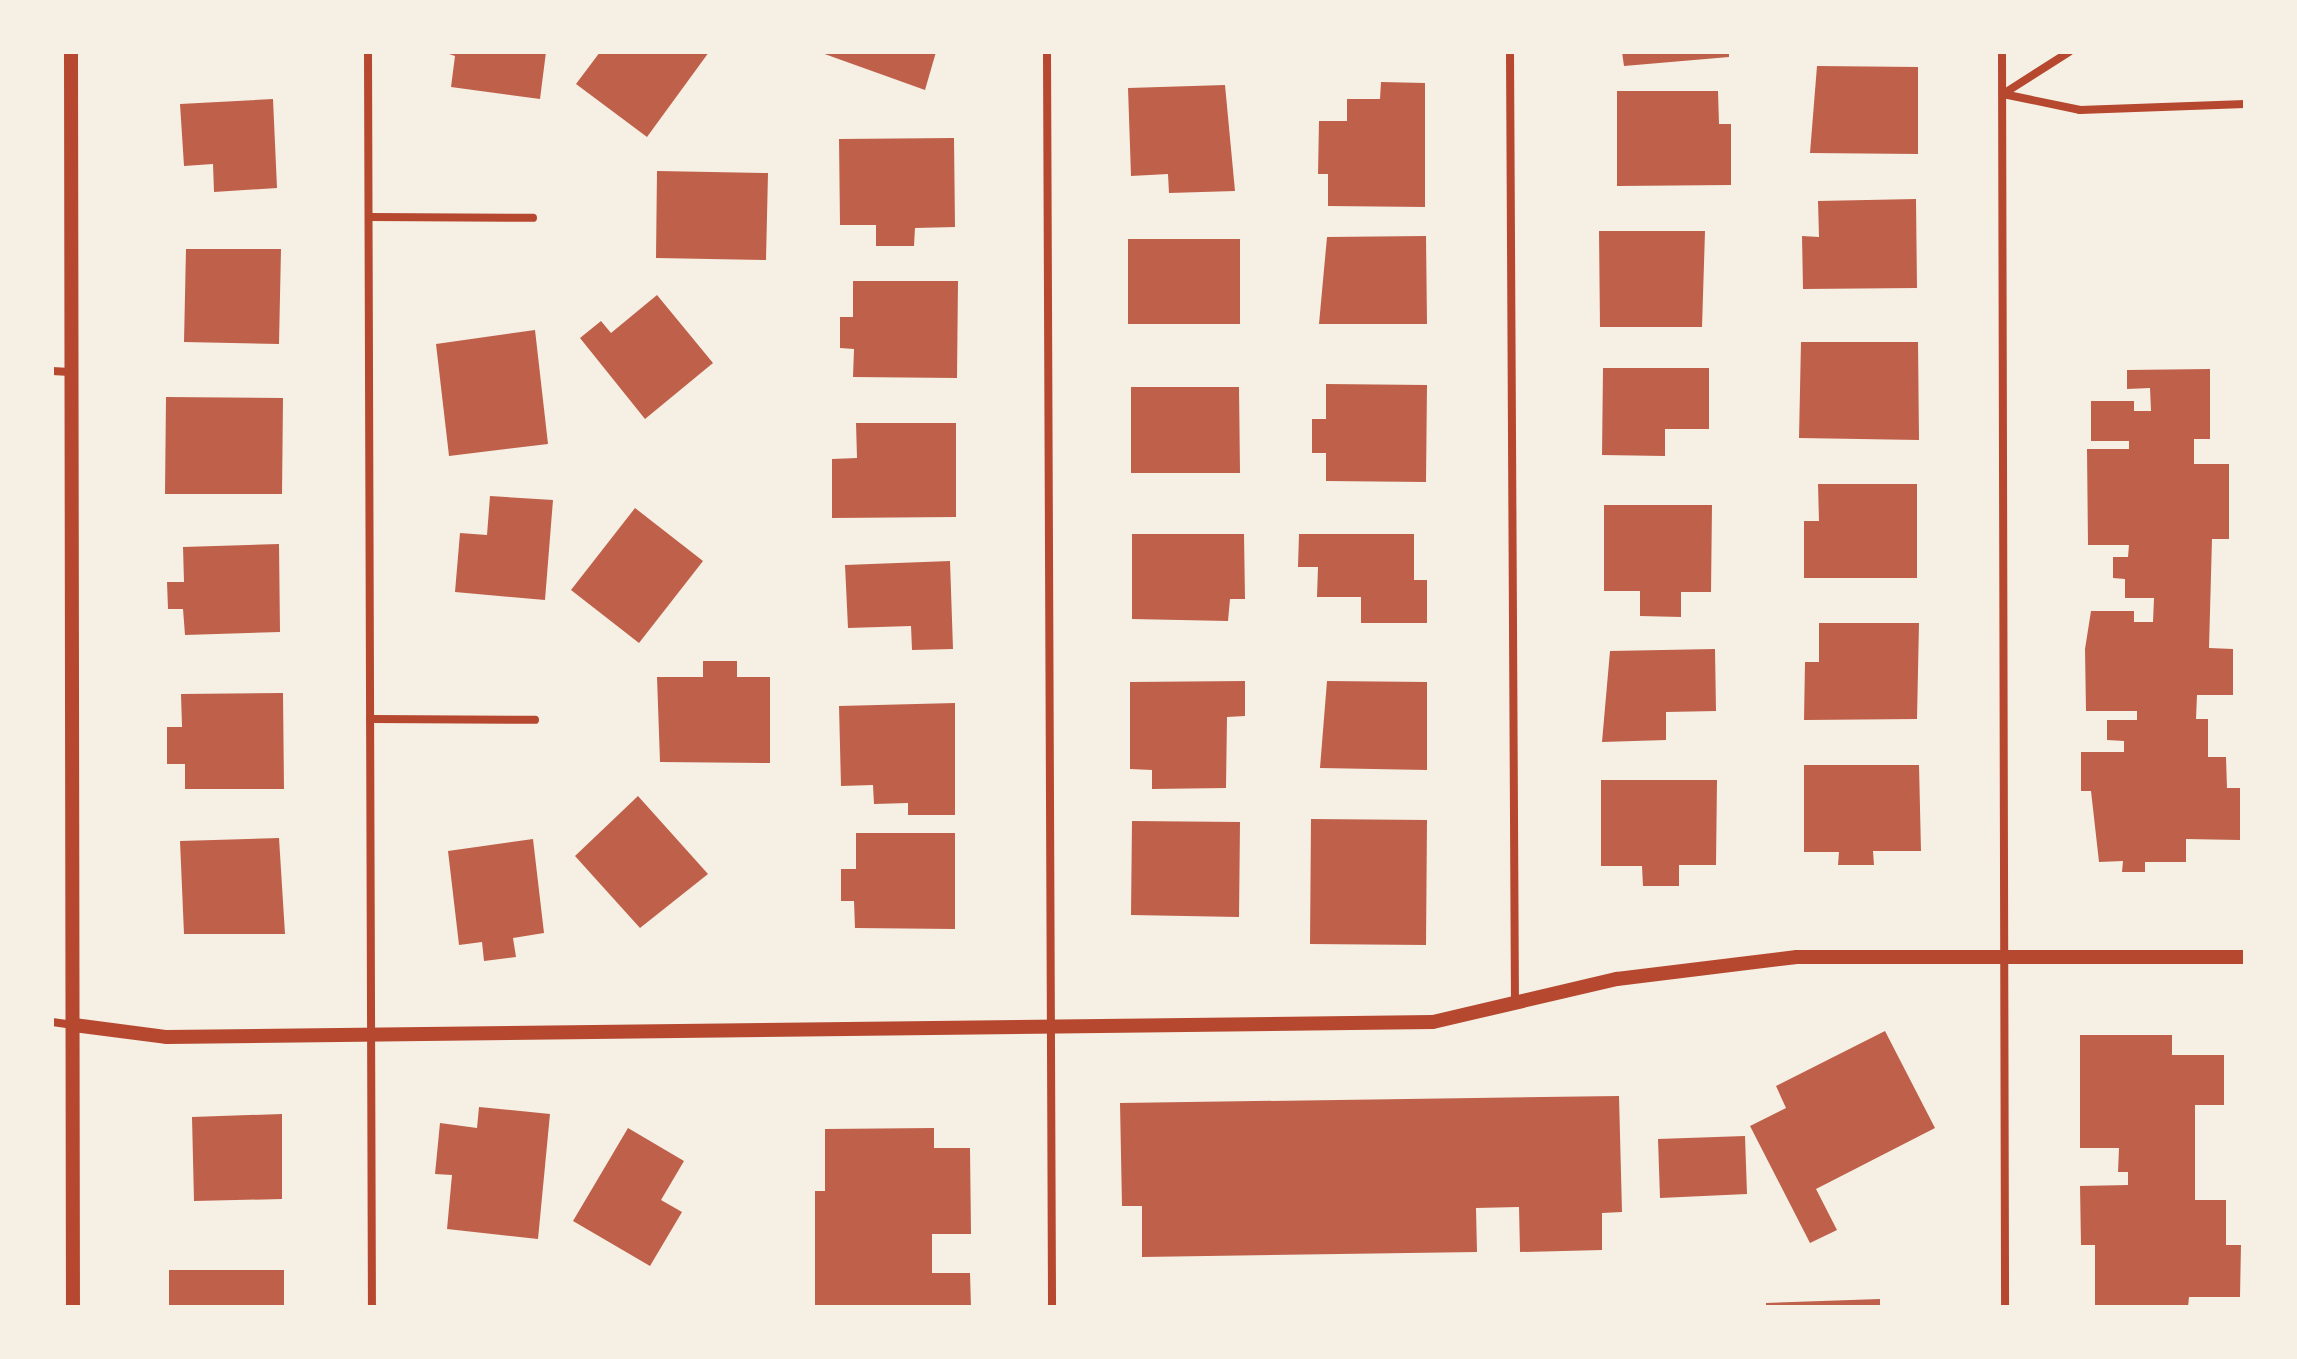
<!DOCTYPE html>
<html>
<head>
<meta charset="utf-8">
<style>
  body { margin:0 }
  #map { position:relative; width:2297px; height:1359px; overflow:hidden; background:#f6efe4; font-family:"Exo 2",sans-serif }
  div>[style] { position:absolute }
  .building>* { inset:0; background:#bf614a }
  .minor>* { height:8px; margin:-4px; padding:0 4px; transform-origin:4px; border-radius:4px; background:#b5482f }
  .tertiary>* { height:14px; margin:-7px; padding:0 7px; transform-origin:7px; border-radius:7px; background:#b5482f }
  span { translate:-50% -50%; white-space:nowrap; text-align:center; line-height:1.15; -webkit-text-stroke:6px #f6efe4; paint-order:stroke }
  .frame { position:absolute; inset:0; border:54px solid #f6efe4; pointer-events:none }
</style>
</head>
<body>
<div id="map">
  <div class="building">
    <div style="clip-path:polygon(443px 52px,546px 52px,540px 99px,451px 87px,455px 56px)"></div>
    <div style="clip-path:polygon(600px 52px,709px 52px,647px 137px,576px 84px)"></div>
    <div style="clip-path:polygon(819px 52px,936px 52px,925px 90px)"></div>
    <div style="clip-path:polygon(1622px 52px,1729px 52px,1729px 57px,1624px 66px)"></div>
    <div style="clip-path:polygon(1817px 66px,1918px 67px,1918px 154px,1810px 153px)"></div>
    <div style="clip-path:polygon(1381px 82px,1425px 83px,1425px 207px,1328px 206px,1328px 174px,1318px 174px,1319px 121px,1347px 121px,1347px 99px,1380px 99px)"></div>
    <div style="clip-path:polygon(1225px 85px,1235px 191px,1169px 193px,1168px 174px,1131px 176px,1128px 88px)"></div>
    <div style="clip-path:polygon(1617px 91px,1718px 91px,1719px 124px,1731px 124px,1731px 185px,1617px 186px)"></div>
    <div style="clip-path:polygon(273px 99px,277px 188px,214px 192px,213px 164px,184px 166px,180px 104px)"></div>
    <div style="clip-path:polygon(954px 138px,955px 227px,915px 228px,914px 246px,876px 246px,876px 225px,840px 225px,839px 139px)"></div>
    <div style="clip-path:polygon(657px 171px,768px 173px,766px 260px,656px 258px)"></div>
    <div style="clip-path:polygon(1916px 199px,1917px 288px,1803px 289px,1802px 236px,1819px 237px,1818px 201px)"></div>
    <div style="clip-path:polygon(1599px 231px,1705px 231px,1702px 327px,1600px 327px)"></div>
    <div style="clip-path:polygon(1426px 236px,1427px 324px,1319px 324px,1327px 237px)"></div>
    <div style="clip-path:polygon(1128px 239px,1240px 239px,1240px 324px,1128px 324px)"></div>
    <div style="clip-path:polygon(186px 249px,281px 249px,279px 344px,184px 342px)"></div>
    <div style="clip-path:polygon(853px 281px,958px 281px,957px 378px,853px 377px,854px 349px,840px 348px,840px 317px,853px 317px)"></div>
    <div style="clip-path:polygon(657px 295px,713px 363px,645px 419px,580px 338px,601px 321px,611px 333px)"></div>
    <div style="clip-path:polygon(535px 330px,548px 444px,449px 456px,436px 344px)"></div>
    <div style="clip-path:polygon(1801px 342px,1918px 342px,1919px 440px,1799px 438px)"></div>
    <div style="clip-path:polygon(1603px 368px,1709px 368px,1709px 429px,1665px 429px,1665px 456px,1602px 455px)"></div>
    <div style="clip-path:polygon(2210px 369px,2210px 439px,2194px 439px,2194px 464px,2229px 464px,2229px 539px,2212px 539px,2209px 648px,2233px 649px,2233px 695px,2197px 695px,2196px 719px,2208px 719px,2208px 757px,2226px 757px,2227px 788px,2240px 788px,2240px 840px,2186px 839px,2186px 862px,2145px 862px,2145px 872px,2122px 872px,2123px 861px,2099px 862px,2091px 791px,2081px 791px,2081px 752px,2124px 752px,2124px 741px,2107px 740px,2107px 720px,2137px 720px,2137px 711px,2086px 711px,2085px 649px,2091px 611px,2134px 611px,2134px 622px,2153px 622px,2154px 598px,2125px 598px,2125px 579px,2113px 578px,2113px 557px,2128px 557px,2129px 545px,2088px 545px,2087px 449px,2129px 449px,2129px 441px,2091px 441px,2091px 401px,2134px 401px,2134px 411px,2151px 411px,2150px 388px,2127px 389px,2127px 370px)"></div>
    <div style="clip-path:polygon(1326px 384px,1427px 385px,1426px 482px,1326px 481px,1326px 453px,1312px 453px,1312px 419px,1326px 419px)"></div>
    <div style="clip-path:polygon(1131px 387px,1239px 387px,1240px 473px,1131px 473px)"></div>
    <div style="clip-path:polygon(166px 397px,283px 398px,282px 494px,165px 494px)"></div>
    <div style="clip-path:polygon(856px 423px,956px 423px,956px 517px,832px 518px,832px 459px,857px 458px)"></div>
    <div style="clip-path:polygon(1818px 484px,1917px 484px,1917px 578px,1804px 578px,1804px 521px,1819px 521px)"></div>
    <div style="clip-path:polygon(490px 496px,553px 500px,545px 600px,455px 592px,460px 533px,487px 535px)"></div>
    <div style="clip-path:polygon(1604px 505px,1712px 505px,1711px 592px,1681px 592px,1681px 617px,1640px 616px,1640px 591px,1604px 591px)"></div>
    <div style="clip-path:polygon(635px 508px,703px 561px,639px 643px,571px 590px)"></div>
    <div style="clip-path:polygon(1132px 534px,1244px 534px,1245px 599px,1230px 599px,1228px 621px,1132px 619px)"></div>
    <div style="clip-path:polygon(1299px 534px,1414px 534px,1414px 580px,1427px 580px,1427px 623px,1361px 623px,1361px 597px,1317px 597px,1318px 567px,1298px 567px)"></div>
    <div style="clip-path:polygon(279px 544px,280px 632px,185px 635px,183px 609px,168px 609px,167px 582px,184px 582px,183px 547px)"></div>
    <div style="clip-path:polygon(950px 561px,953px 649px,912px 650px,911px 626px,848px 628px,845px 565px)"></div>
    <div style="clip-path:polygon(1819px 623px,1919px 623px,1917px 719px,1804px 720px,1805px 662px,1819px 662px)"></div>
    <div style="clip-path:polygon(1715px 649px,1716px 711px,1666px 712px,1666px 740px,1602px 742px,1610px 651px)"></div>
    <div style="clip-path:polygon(703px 661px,737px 661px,737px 677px,770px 677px,770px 763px,660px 762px,657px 677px,703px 677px)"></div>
    <div style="clip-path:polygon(1245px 681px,1245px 716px,1227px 717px,1226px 788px,1152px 789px,1152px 770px,1130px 769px,1130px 682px)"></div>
    <div style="clip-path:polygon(1327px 681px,1427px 682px,1427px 770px,1320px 768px)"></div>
    <div style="clip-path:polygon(283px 693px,284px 789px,185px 789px,185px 764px,167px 764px,167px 727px,182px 727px,181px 694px)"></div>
    <div style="clip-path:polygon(955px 703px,955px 815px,908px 815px,908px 803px,874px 804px,873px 785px,841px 786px,839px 706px)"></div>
    <div style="clip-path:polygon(1804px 765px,1919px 765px,1921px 851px,1873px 851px,1874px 865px,1838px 865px,1839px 852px,1804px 852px)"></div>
    <div style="clip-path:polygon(1601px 780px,1717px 780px,1716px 865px,1679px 865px,1679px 886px,1643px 886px,1642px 866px,1601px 866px)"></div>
    <div style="clip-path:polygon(638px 796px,708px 874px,640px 928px,575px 856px)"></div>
    <div style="clip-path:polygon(1311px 819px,1427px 820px,1426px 945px,1310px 944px)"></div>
    <div style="clip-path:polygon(1132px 821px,1240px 822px,1239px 917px,1131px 915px)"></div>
    <div style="clip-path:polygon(856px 833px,955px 833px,955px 929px,855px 928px,854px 901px,841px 901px,841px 869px,856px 869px)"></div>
    <div style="clip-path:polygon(279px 838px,285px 934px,184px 934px,180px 841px)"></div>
    <div style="clip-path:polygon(533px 839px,544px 933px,513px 938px,516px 957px,484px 961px,482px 942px,459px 945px,448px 851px)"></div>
    <div style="clip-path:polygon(1885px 1031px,1935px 1128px,1816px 1189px,1837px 1230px,1810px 1243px,1750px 1126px,1786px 1108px,1776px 1086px)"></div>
    <div style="clip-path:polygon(2080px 1035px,2172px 1035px,2172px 1055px,2224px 1055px,2224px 1105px,2195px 1105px,2195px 1200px,2226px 1200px,2226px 1245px,2241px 1245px,2240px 1297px,2189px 1297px,2188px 1307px,2095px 1307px,2095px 1245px,2081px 1245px,2080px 1186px,2128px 1185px,2128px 1172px,2118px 1172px,2119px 1148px,2080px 1148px)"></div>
    <div style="clip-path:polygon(1619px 1096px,1622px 1212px,1602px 1213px,1602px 1250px,1520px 1252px,1519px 1207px,1476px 1208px,1477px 1252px,1142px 1257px,1142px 1206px,1122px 1206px,1120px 1103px)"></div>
    <div style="clip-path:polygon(479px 1107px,550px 1114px,538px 1239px,447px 1229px,452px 1175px,435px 1174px,440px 1123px,477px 1128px)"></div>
    <div style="clip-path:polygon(282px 1114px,282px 1199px,194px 1201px,192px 1117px)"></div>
    <div style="clip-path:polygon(628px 1128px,684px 1161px,661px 1200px,682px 1212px,650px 1266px,573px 1221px)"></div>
    <div style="clip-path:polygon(934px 1128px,934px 1148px,970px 1148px,971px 1234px,932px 1234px,932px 1273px,970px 1273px,971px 1307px,815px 1307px,815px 1191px,825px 1191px,825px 1129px)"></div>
    <div style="clip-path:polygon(1745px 1136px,1747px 1194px,1660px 1198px,1658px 1139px)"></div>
    <div style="clip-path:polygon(169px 1270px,284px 1270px,284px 1307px,169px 1307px)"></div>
    <div style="clip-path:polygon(1880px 1299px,1880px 1307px,1766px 1307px,1766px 1303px)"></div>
  </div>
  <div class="minor">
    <div style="left:368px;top:52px;width:1255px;rotate:89.82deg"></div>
    <div style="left:1047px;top:52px;width:1255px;rotate:89.77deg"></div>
    <div style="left:1510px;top:52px;width:951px;rotate:89.7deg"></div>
    <div style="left:2002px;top:52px;width:1255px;rotate:89.86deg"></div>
    <div style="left:2003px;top:94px;width:79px;rotate:11.7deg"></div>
    <div style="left:2080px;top:110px;width:165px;rotate:-2.1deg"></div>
    <div style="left:2003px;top:94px;width:78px;rotate:-32.5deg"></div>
    <div style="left:369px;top:217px;width:164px;rotate:0.3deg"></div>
    <div style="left:52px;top:371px;width:18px;rotate:3deg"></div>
    <div style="left:370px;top:719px;width:165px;rotate:0.3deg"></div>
    <div style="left:52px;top:1022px;width:22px;rotate:8deg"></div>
  </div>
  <div class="tertiary">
    <div style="left:71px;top:52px;width:1255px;rotate:89.91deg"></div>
    <div style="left:74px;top:1025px;width:94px;rotate:7.4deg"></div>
    <div style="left:167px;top:1037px;width:1266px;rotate:-0.68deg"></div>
    <div style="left:1433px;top:1022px;width:189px;rotate:-13.2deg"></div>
    <div style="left:1617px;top:979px;width:181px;rotate:-7deg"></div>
    <div style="left:1797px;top:957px;width:448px"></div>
  </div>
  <div class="frame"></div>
</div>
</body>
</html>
